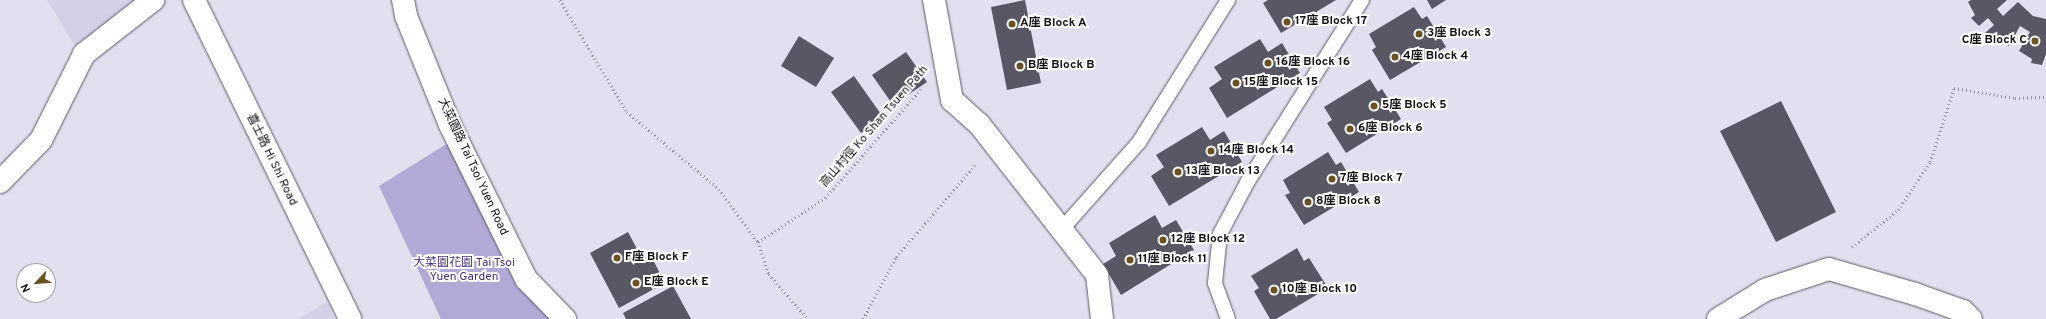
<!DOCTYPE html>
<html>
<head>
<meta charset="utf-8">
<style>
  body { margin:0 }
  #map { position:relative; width:2046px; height:319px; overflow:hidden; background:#e2dfef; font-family:Overpass,"Noto Sans TC",sans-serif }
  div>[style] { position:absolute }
  .built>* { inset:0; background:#d4d0e6 }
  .green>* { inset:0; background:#b3a9d6 }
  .building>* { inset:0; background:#5a5764 }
  .path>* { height:2.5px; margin-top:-1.25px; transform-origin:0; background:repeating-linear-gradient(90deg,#918f9b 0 1px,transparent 0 4px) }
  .roads { filter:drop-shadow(0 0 1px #5c5967) drop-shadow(0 0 1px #5c5967) }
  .service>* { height:14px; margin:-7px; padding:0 7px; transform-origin:7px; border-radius:7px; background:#fff }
  .minor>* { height:22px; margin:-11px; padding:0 11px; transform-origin:11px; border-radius:11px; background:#fff }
  .dots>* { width:11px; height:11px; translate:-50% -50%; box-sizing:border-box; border:2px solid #fff; border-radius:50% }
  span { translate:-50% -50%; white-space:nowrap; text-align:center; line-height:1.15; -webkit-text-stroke:4px #fff; paint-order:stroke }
  .poi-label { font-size:12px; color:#141218; font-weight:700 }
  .left { translate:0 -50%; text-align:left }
  .right { translate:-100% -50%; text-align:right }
  .street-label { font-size:12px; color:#141218 }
  .park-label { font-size:12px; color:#48317b }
  .north { position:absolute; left:16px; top:263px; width:40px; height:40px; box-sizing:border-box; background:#fff; border:1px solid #a1a0a3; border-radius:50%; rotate:244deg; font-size:11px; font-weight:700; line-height:16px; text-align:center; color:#141218 }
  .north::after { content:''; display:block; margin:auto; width:14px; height:18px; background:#6b5223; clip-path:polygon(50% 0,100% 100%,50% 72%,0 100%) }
</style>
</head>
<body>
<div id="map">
  <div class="built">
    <div style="clip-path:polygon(47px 0,136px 0,75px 46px)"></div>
    <div style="clip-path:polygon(327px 302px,334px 319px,298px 319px)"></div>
  </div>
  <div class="green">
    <div style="clip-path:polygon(448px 143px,517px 287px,552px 319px,441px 319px,379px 186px)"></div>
  </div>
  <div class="building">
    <div style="clip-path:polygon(1025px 0,1041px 83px,1007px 90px,991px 7px)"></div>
    <div style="clip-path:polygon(1268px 0,1336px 0,1281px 33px,1263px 3px)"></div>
    <div style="clip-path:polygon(1427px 0,1446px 0,1432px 9px)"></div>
    <div style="clip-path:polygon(1971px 0,2007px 0,1997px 9px,2003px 16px,2018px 2px,2033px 16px,2046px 19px,2046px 54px,2042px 65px,2031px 63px,2032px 59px,2019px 51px,2030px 32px,2020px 26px,2009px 46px,1996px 38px,1993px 41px,1985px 33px,1994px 25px,1988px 18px,1979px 26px,1971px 18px,1975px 15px,1968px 2px)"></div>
    <div style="clip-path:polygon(1414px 7px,1422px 19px,1427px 16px,1446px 47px,1390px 80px,1372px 50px,1376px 47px,1369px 34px)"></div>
    <div style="clip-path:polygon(799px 36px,834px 58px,816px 87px,781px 66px)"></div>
    <div style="clip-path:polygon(1260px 39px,1268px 52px,1282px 43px,1300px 73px,1227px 118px,1209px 88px,1222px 79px,1214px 67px)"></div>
    <div style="clip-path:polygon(906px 52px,927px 82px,893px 105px,872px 75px)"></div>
    <div style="clip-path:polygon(854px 76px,883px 117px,861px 133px,831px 92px)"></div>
    <div style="clip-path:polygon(1370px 79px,1378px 92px,1382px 89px,1401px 119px,1346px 153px,1327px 123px,1332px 120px,1324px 107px)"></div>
    <div style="clip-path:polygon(1781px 101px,1836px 212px,1776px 242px,1720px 131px)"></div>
    <div style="clip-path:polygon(1202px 127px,1210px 140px,1224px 131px,1242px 162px,1169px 206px,1151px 176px,1164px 167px,1156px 155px)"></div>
    <div style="clip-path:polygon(1328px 152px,1336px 165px,1341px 162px,1359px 192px,1304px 225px,1285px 195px,1290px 193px,1283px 180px)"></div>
    <div style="clip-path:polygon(1155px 215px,1162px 228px,1176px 220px,1194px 250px,1121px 295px,1103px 264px,1116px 256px,1109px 243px)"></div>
    <div style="clip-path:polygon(628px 232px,644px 262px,652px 258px,665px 283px,619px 308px,590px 253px)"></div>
    <div style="clip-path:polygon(1297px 248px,1304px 261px,1309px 258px,1328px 288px,1276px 319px,1270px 319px,1254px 291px,1259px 288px,1251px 276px)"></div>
    <div style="clip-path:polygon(673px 286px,691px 319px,626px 319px,623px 313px)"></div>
  </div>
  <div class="path">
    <div style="left:560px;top:0;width:131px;rotate:59.1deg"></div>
    <div style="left:627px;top:112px;width:120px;rotate:39.9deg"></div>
    <div style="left:719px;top:189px;width:66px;rotate:53.7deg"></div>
    <div style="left:758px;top:242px;width:34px;rotate:71deg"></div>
    <div style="left:769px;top:274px;width:60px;rotate:49.1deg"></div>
    <div style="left:758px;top:242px;width:80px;rotate:-33.3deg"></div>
    <div style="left:825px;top:198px;width:145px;rotate:-48.6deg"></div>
    <div style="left:1852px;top:247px;width:59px;rotate:-38.8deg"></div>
    <div style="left:1898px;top:210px;width:58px;rotate:-56.3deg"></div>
    <div style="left:1930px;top:162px;width:78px;rotate:-72deg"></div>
    <div style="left:1954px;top:88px;width:62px;rotate:9.3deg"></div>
    <div style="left:2015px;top:98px;width:31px;rotate:-2deg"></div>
    <div style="left:863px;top:319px;width:70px;rotate:-62deg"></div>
    <div style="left:896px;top:257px;width:121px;rotate:-49.3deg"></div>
  </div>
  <div class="roads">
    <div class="service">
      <div style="left:1061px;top:230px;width:118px;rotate:-48.4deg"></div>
      <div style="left:1139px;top:142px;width:168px;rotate:-57.9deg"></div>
      <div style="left:1228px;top:319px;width:38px;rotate:-110deg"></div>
      <div style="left:1215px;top:283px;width:49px;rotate:-84.2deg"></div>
      <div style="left:1220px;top:234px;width:60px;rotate:-62.2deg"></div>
      <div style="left:1248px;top:181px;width:214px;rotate:-57.8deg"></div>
    </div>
    <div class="minor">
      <div style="left:194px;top:0;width:355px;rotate:63.9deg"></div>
      <div style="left:403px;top:0;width:16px;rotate:79deg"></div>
      <div style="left:406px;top:16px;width:118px;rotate:68deg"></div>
      <div style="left:450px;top:125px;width:172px;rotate:63.7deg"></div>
      <div style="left:526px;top:279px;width:56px;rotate:45.7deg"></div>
      <div style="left:934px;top:0;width:102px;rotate:79.8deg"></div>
      <div style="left:952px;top:100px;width:36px;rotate:42deg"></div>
      <div style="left:979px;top:124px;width:192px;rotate:52deg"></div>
      <div style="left:1097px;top:275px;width:44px;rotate:83.5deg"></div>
      <div style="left:0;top:182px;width:59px;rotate:-45.7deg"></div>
      <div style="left:41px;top:140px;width:96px;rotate:-63.4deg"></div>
      <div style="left:84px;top:54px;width:88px;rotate:-38deg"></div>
      <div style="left:1718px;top:319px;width:55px;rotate:-31.7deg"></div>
      <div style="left:1765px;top:290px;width:67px;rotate:-18.2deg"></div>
      <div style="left:1829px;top:269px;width:90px;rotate:16.2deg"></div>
      <div style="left:1915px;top:294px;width:51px;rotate:19.5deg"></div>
      <div style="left:1963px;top:311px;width:11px;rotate:45deg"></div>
    </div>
  </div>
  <div class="dots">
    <div style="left:1287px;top:22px;background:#6b5223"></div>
    <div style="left:1012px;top:24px;background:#6b5223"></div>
    <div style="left:1419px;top:34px;background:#6b5223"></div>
    <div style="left:2035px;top:41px;background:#6b5223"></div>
    <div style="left:1395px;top:57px;background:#6b5223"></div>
    <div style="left:1268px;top:63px;background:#6b5223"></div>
    <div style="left:1020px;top:66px;background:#6b5223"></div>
    <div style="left:1236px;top:83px;background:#6b5223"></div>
    <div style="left:1374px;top:106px;background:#6b5223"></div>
    <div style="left:1350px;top:129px;background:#6b5223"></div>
    <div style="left:1211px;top:151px;background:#6b5223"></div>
    <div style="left:1178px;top:172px;background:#6b5223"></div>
    <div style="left:1332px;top:179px;background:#6b5223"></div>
    <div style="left:1308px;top:202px;background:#6b5223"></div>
    <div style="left:1163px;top:240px;background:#6b5223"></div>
    <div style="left:617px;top:258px;background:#6b5223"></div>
    <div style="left:1130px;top:260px;background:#6b5223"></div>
    <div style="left:636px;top:283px;background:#6b5223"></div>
    <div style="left:1274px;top:290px;background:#6b5223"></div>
  </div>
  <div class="poi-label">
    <span class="left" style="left:1295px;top:22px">17座 Block 17</span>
    <span class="left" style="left:1020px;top:24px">A座 Block A</span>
    <span class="left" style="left:1427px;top:34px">3座 Block 3</span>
    <span class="right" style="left:2027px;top:41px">C座 Block C</span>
    <span class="left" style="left:1403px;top:57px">4座 Block 4</span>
    <span class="left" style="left:1276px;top:63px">16座 Block 16</span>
    <span class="left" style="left:1028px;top:66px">B座 Block B</span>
    <span class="left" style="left:1244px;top:83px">15座 Block 15</span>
    <span class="left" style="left:1382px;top:106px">5座 Block 5</span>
    <span class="left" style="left:1358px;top:129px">6座 Block 6</span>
    <span class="left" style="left:1219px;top:151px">14座 Block 14</span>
    <span class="left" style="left:1186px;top:172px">13座 Block 13</span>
    <span class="left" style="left:1340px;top:179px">7座 Block 7</span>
    <span class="left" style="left:1316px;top:202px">8座 Block 8</span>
    <span class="left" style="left:1171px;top:240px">12座 Block 12</span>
    <span class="left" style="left:625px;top:258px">F座 Block F</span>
    <span class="left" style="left:1138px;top:260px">11座 Block 11</span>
    <span class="left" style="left:644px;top:283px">E座 Block E</span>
    <span class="left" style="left:1282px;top:290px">10座 Block 10</span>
  </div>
  <div class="street-label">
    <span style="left:875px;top:127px;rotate:-49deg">高山村徑 Ko Shan Tsuen Path</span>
    <span style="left:271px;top:160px;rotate:64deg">喜士路 Hi Shi Road</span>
    <span style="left:472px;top:167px;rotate:65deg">大菜園路 Tai Tsoi Yuen Road</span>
  </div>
  <div class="park-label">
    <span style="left:464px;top:271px">大菜園花園 Tai Tsoi<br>Yuen Garden</span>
  </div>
  <div class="north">N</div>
</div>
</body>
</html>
